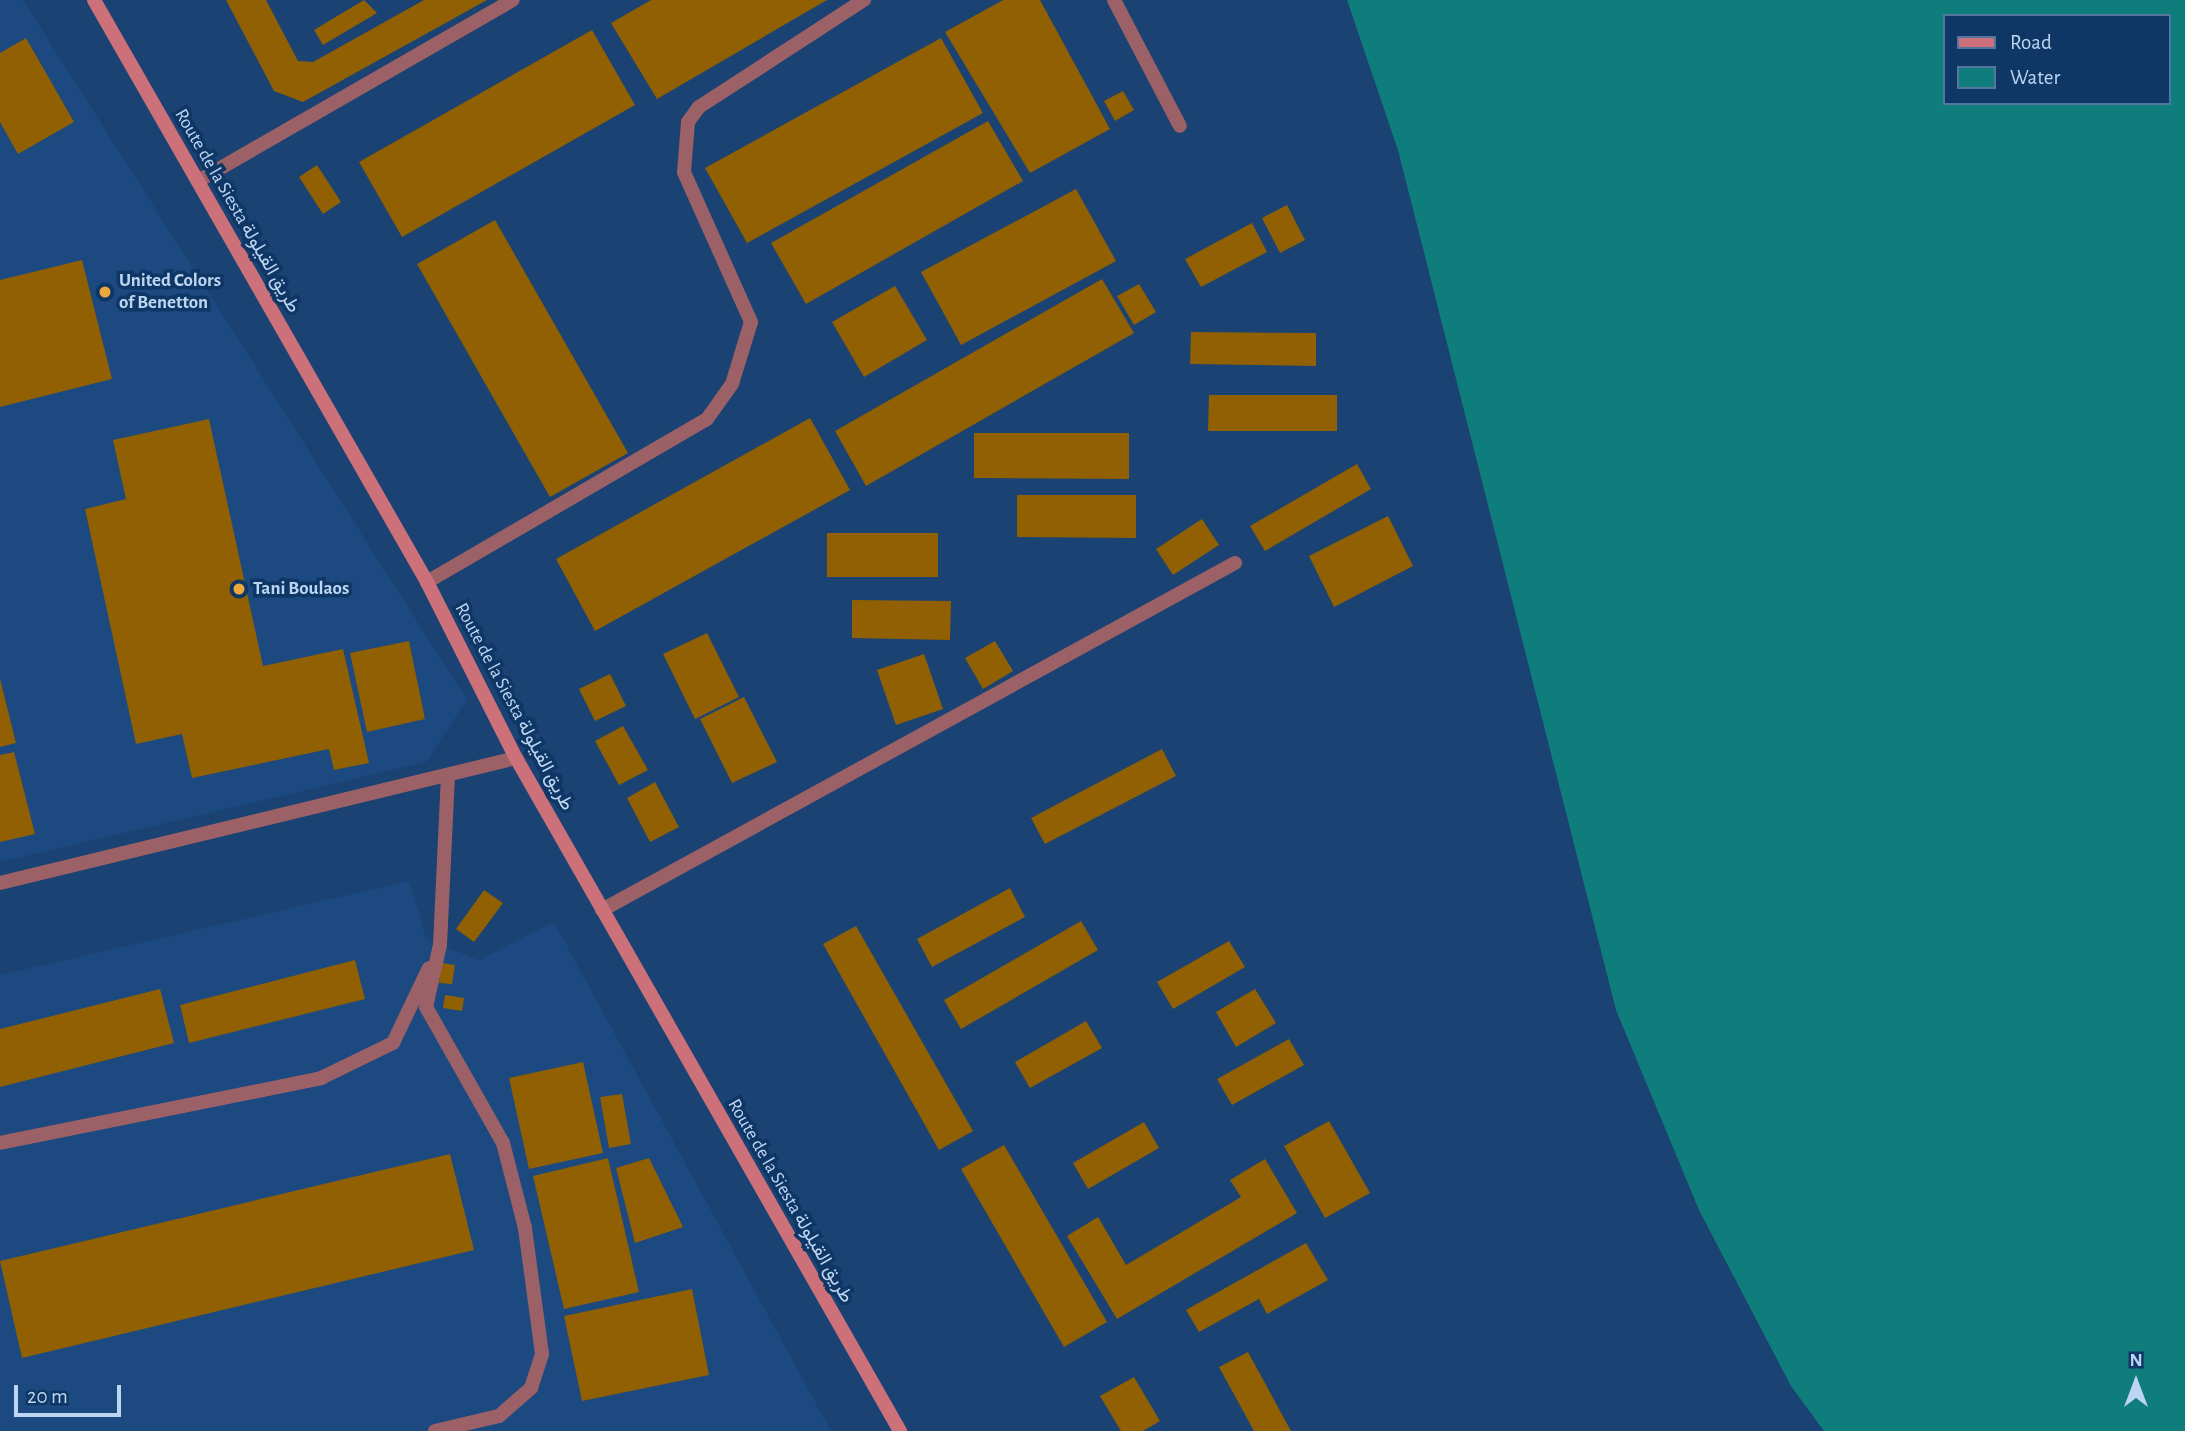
<!DOCTYPE html>
<html>
<head>
<meta charset="utf-8">
<style>
  body { margin:0 }
  #map { position:relative; width:2185px; height:1431px; overflow:hidden; background:#1a4272; font-family:"Alegreya Sans",Vazirmatn,sans-serif }
  div>[style] { position:absolute }
  .built>* { inset:0; background:#1b4980 }
  .water>* { inset:0; background:#107d7d }
  .building>* { inset:0; background:#906002 }
  .service>* { height:14px; margin:-7px; padding:0 7px; transform-origin:7px; border-radius:7px; background:#9c6166 }
  .minor>* { height:14px; margin:-7px; padding:0 7px; transform-origin:7px; border-radius:7px; background:#9c6166 }
  .secondary>* { height:14px; margin:-7px; padding:0 7px; transform-origin:7px; border-radius:7px; background:#cc7079 }
  .dots>* { width:19px; height:19px; translate:-50% -50%; box-sizing:border-box; border:4px solid #0e3766; border-radius:50% }
  span { translate:-50% -50%; white-space:nowrap; text-align:center; line-height:1.15; -webkit-text-stroke:7px #0e3766; paint-order:stroke }
  .street-label { font-size:19px; color:#bed5f2 }
  .poi-label { font-size:19px; color:#bed5f2; font-weight:700 }
  .left { translate:0 -50%; text-align:left }
  .legend { position:absolute; left:1943px; top:14px; width:228px; height:91px; box-sizing:border-box; background:#0e3766; border:2px solid #54769e; margin:0; padding:9px 12px; list-style:none; font-size:21px; color:#bed5f2 }
  .legend li { display:flex; align-items:center; gap:14px; height:35px }
  .legend b { width:35px; border:2px solid #54769e }
  .north { position:absolute; left:2101px; top:1347px; width:70px; height:70px; -webkit-text-stroke:5px #0e3766; paint-order:stroke; rotate:0deg; font-size:19px; font-weight:700; line-height:28px; text-align:center; color:#bed5f2 }
  .north::after { content:''; display:block; margin:auto; width:24px; height:32px; background:#bed5f2; clip-path:polygon(50% 0,100% 100%,50% 72%,0 100%) }
  .scale { position:absolute; left:14px; top:1385px; width:107px; height:32px; box-sizing:border-box; border:4px solid #bed5f2; border-top:0; padding-left:9px; font-size:21px; line-height:24px; white-space:nowrap; color:#bed5f2; -webkit-text-stroke:5px #0e3766; paint-order:stroke }
</style>
</head>
<body>
<div id="map">
  <div class="built">
    <div style="clip-path:polygon(0 0,23px 0,467px 700px,426px 762px,0 862px)"></div>
    <div style="clip-path:polygon(409px 881px,427px 940px,479px 960px,554px 922px,831px 1431px,0 1431px,0 975px)"></div>
  </div>
  <div class="water">
    <div style="clip-path:polygon(evenodd,1347px 0,2185px 0,2185px 1431px,1824px 1431px,1791px 1386px,1699px 1210px,1616px 1010px,1398px 150px,1347px 0,1945px 16px,2169px 16px,2169px 103px,1945px 103px,1945px 16px)"></div>
  </div>
  <div class="building">
    <div style="clip-path:polygon(226px 0,266px 0,298px 61px,313px 62px,424px 0,487px 0,303px 102px,274px 91px)"></div>
    <div style="clip-path:polygon(364px 0,377px 13px,323px 45px,314px 30px)"></div>
    <div style="clip-path:polygon(651px 0,827px 0,657px 99px,611px 23px)"></div>
    <div style="clip-path:polygon(1003px 0,1040px 0,1110px 129px,1030px 173px,945px 32px)"></div>
    <div style="clip-path:polygon(592px 30px,635px 105px,402px 237px,359px 162px)"></div>
    <div style="clip-path:polygon(26px 38px,74px 122px,18px 154px,0 122px,0 53px)"></div>
    <div style="clip-path:polygon(941px 38px,983px 113px,747px 243px,705px 168px)"></div>
    <div style="clip-path:polygon(1123px 91px,1134px 110px,1115px 121px,1104px 101px)"></div>
    <div style="clip-path:polygon(988px 121px,1023px 181px,806px 304px,771px 243px)"></div>
    <div style="clip-path:polygon(317px 165px,341px 202px,323px 214px,299px 177px)"></div>
    <div style="clip-path:polygon(1076px 189px,1116px 261px,961px 345px,921px 272px)"></div>
    <div style="clip-path:polygon(1287px 205px,1305px 240px,1280px 253px,1262px 218px)"></div>
    <div style="clip-path:polygon(495px 220px,628px 453px,550px 497px,417px 264px)"></div>
    <div style="clip-path:polygon(1252px 223px,1267px 252px,1201px 287px,1185px 259px)"></div>
    <div style="clip-path:polygon(82px 260px,112px 379px,0 407px,0 280px)"></div>
    <div style="clip-path:polygon(1102px 279px,1134px 333px,866px 486px,835px 431px)"></div>
    <div style="clip-path:polygon(1139px 284px,1156px 312px,1134px 325px,1117px 296px)"></div>
    <div style="clip-path:polygon(895px 286px,927px 340px,864px 377px,832px 322px)"></div>
    <div style="clip-path:polygon(1191px 332px,1316px 333px,1316px 366px,1190px 364px)"></div>
    <div style="clip-path:polygon(1209px 395px,1337px 395px,1337px 431px,1208px 431px)"></div>
    <div style="clip-path:polygon(810px 418px,850px 490px,595px 631px,556px 559px)"></div>
    <div style="clip-path:polygon(209px 419px,263px 666px,343px 649px,369px 763px,334px 770px,329px 749px,192px 778px,182px 734px,136px 744px,85px 509px,126px 499px,113px 440px)"></div>
    <div style="clip-path:polygon(974px 433px,1129px 433px,1129px 479px,974px 478px)"></div>
    <div style="clip-path:polygon(1357px 464px,1371px 489px,1265px 551px,1250px 526px)"></div>
    <div style="clip-path:polygon(1017px 495px,1136px 495px,1136px 538px,1017px 537px)"></div>
    <div style="clip-path:polygon(1388px 516px,1413px 566px,1334px 607px,1309px 556px)"></div>
    <div style="clip-path:polygon(1202px 519px,1219px 545px,1173px 575px,1156px 549px)"></div>
    <div style="clip-path:polygon(827px 533px,938px 533px,938px 577px,827px 577px)"></div>
    <div style="clip-path:polygon(852px 600px,951px 601px,950px 640px,852px 638px)"></div>
    <div style="clip-path:polygon(707px 633px,739px 697px,695px 719px,663px 654px)"></div>
    <div style="clip-path:polygon(409px 641px,425px 719px,367px 732px,350px 653px)"></div>
    <div style="clip-path:polygon(995px 641px,1013px 671px,983px 689px,965px 658px)"></div>
    <div style="clip-path:polygon(924px 654px,943px 709px,896px 725px,877px 670px)"></div>
    <div style="clip-path:polygon(610px 674px,626px 706px,595px 721px,579px 689px)"></div>
    <div style="clip-path:polygon(0 679px,16px 743px,0 747px)"></div>
    <div style="clip-path:polygon(744px 697px,777px 762px,732px 783px,700px 719px)"></div>
    <div style="clip-path:polygon(623px 726px,648px 770px,619px 785px,595px 741px)"></div>
    <div style="clip-path:polygon(1162px 749px,1176px 776px,1045px 844px,1031px 818px)"></div>
    <div style="clip-path:polygon(14px 752px,35px 834px,0 842px,0 755px)"></div>
    <div style="clip-path:polygon(655px 782px,679px 827px,650px 842px,627px 798px)"></div>
    <div style="clip-path:polygon(1010px 888px,1025px 917px,932px 967px,917px 939px)"></div>
    <div style="clip-path:polygon(484px 890px,503px 903px,474px 942px,456px 929px)"></div>
    <div style="clip-path:polygon(1081px 921px,1098px 950px,961px 1029px,944px 1000px)"></div>
    <div style="clip-path:polygon(856px 926px,973px 1131px,939px 1150px,823px 944px)"></div>
    <div style="clip-path:polygon(1229px 941px,1245px 967px,1173px 1009px,1157px 982px)"></div>
    <div style="clip-path:polygon(355px 960px,365px 999px,189px 1043px,180px 1005px)"></div>
    <div style="clip-path:polygon(442px 963px,455px 965px,452px 984px,439px 983px)"></div>
    <div style="clip-path:polygon(160px 989px,174px 1043px,0 1087px,0 1029px)"></div>
    <div style="clip-path:polygon(1255px 989px,1276px 1023px,1236px 1047px,1216px 1012px)"></div>
    <div style="clip-path:polygon(445px 995px,464px 998px,462px 1011px,443px 1008px)"></div>
    <div style="clip-path:polygon(1086px 1021px,1102px 1048px,1030px 1088px,1015px 1062px)"></div>
    <div style="clip-path:polygon(1289px 1039px,1304px 1065px,1232px 1105px,1217px 1079px)"></div>
    <div style="clip-path:polygon(583px 1062px,603px 1153px,529px 1169px,509px 1078px)"></div>
    <div style="clip-path:polygon(622px 1094px,631px 1144px,609px 1148px,600px 1097px)"></div>
    <div style="clip-path:polygon(1329px 1121px,1370px 1193px,1325px 1218px,1284px 1146px)"></div>
    <div style="clip-path:polygon(1144px 1122px,1159px 1148px,1088px 1189px,1073px 1163px)"></div>
    <div style="clip-path:polygon(1004px 1145px,1107px 1322px,1064px 1347px,961px 1169px)"></div>
    <div style="clip-path:polygon(450px 1154px,474px 1250px,22px 1358px,0 1261px)"></div>
    <div style="clip-path:polygon(608px 1158px,639px 1292px,564px 1309px,533px 1176px)"></div>
    <div style="clip-path:polygon(649px 1158px,683px 1227px,635px 1243px,616px 1168px)"></div>
    <div style="clip-path:polygon(1265px 1159px,1297px 1213px,1117px 1319px,1067px 1236px,1098px 1217px,1126px 1265px,1241px 1197px,1230px 1180px)"></div>
    <div style="clip-path:polygon(1306px 1243px,1328px 1280px,1267px 1314px,1259px 1299px,1199px 1332px,1186px 1310px)"></div>
    <div style="clip-path:polygon(692px 1289px,709px 1375px,582px 1401px,564px 1316px)"></div>
    <div style="clip-path:polygon(1248px 1352px,1291px 1431px,1254px 1431px,1219px 1367px)"></div>
    <div style="clip-path:polygon(1134px 1377px,1160px 1421px,1143px 1431px,1121px 1431px,1100px 1396px)"></div>
  </div>
  <div class="service">
    <div style="left:1114px;top:0;width:142px;rotate:62.4deg"></div>
    <div style="left:198px;top:181px;width:363px;rotate:-29.9deg"></div>
    <div style="left:427px;top:582px;width:324px;rotate:-30.2deg"></div>
    <div style="left:707px;top:419px;width:43px;rotate:-54.5deg"></div>
    <div style="left:732px;top:384px;width:65px;rotate:-73deg"></div>
    <div style="left:751px;top:322px;width:164px;rotate:-114.1deg"></div>
    <div style="left:684px;top:172px;width:50px;rotate:-85.4deg"></div>
    <div style="left:688px;top:122px;width:19px;rotate:-54deg"></div>
    <div style="left:699px;top:107px;width:197px;rotate:-33deg"></div>
    <div style="left:602px;top:910px;width:722px;rotate:-28.73deg"></div>
    <div style="left:0;top:1143px;width:328px;rotate:-11.4deg"></div>
    <div style="left:321px;top:1078px;width:80px;rotate:-25.9deg"></div>
    <div style="left:393px;top:1043px;width:83px;rotate:-64.4deg"></div>
    <div style="left:435px;top:1431px;width:66px;rotate:-13.2deg"></div>
    <div style="left:499px;top:1416px;width:43px;rotate:-41.2deg"></div>
    <div style="left:531px;top:1388px;width:36px;rotate:-72deg"></div>
    <div style="left:542px;top:1354px;width:127px;rotate:-97.7deg"></div>
    <div style="left:525px;top:1228px;width:88px;rotate:-104.5deg"></div>
    <div style="left:503px;top:1143px;width:156px;rotate:-119.5deg"></div>
    <div style="left:426px;top:1007px;width:64px;rotate:-77.3deg"></div>
    <div style="left:440px;top:945px;width:170px;rotate:-87.3deg"></div>
  </div>
  <div class="minor">
    <div style="left:0;top:883px;width:531px;rotate:-13.62deg"></div>
  </div>
  <div class="secondary">
    <div style="left:94px;top:0;width:671px;rotate:60.22deg"></div>
    <div style="left:427px;top:582px;width:197px;rotate:63.2deg"></div>
    <div style="left:516px;top:758px;width:775px;rotate:60.29deg"></div>
  </div>
  <div class="dots">
    <div style="left:105px;top:292px;background:#eda83b"></div>
    <div style="left:239px;top:589px;background:#eda83b"></div>
  </div>
  <div class="street-label">
    <span style="left:237px;top:211px;rotate:60deg">Route de la Siesta طريق القيلولة</span>
    <span style="left:514px;top:707px;rotate:62deg">Route de la Siesta طريق القيلولة</span>
    <span style="left:790px;top:1201px;rotate:60deg">Route de la Siesta طريق القيلولة</span>
  </div>
  <div class="poi-label">
    <span class="left" style="left:119px;top:292px">United Colors<br>of Benetton</span>
    <span class="left" style="left:253px;top:589px">Tani Boulaos</span>
  </div>
  <ul class="legend">
  <li><b style="height:9px;background:#cc7079"></b>Road</li>
  <li><b style="height:19px;background:#107d7d"></b>Water</li>
  </ul>
  <div class="north">N</div>
  <div class="scale">20 m</div>
</div>
</body>
</html>
